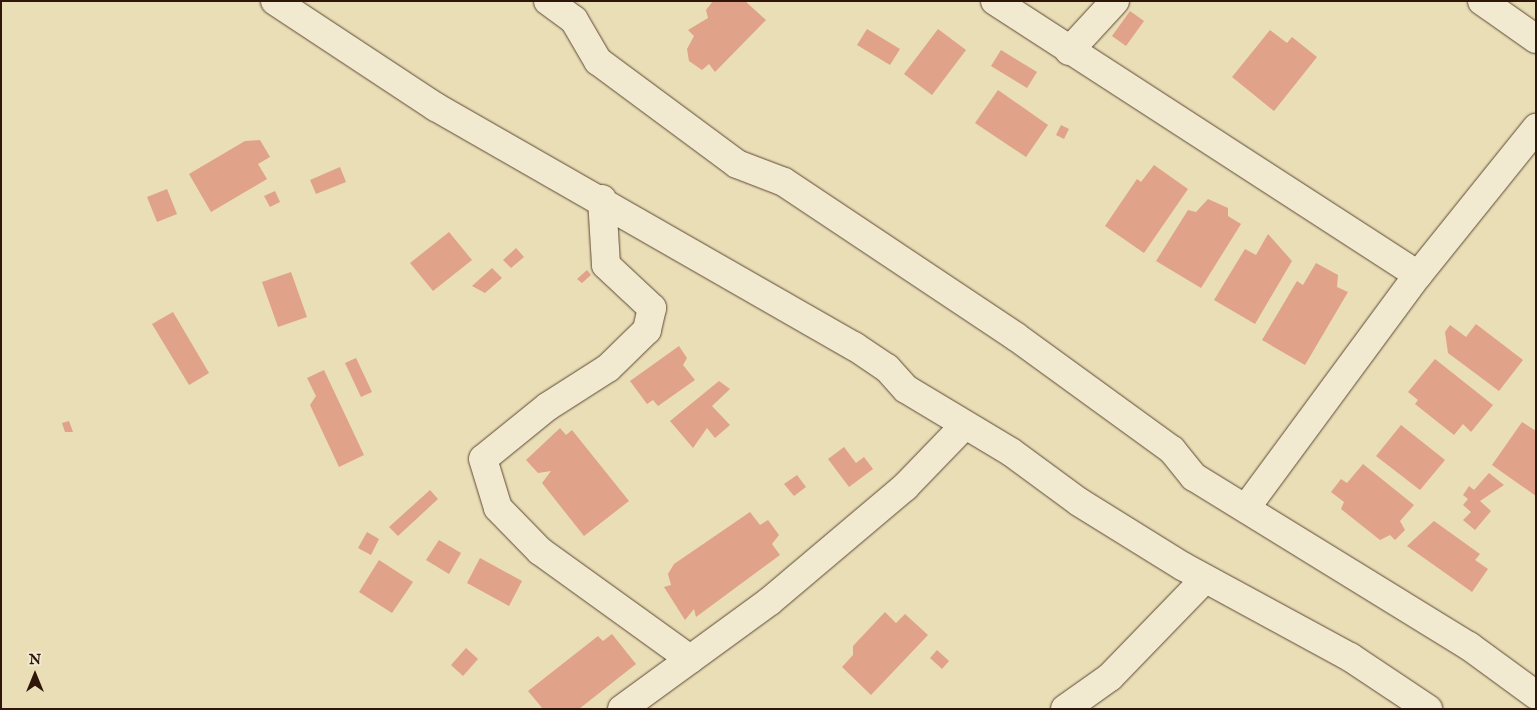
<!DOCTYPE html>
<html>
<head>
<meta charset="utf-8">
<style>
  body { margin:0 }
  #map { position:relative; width:1537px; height:710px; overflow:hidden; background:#e9deb6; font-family:"IM FELL English",serif }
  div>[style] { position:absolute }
  .building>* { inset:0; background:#e0a289 }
  .roads { filter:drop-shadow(0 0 1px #5e4734) drop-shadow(0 0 1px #5e4734) }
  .minor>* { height:28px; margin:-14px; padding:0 14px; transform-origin:14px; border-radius:14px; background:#f1ead0 }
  span { translate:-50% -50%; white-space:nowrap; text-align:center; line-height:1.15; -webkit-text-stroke:4px #f1ead0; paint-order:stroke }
  .frame { position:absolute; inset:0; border:2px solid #301509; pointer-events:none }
  .north { position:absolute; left:10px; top:650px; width:50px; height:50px; -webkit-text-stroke:4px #f1ead0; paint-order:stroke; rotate:0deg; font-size:14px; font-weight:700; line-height:20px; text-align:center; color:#301509 }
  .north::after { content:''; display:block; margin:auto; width:18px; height:22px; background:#301509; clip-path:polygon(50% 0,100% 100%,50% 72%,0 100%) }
</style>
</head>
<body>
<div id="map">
  <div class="building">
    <div style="clip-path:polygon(713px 1px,745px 1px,766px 20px,715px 72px,709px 64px,702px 70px,689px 61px,687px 49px,694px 36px,688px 30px,708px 18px,706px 10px)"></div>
    <div style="clip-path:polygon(1130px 11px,1144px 21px,1126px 46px,1112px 36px)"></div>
    <div style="clip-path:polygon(867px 29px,900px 49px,890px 65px,857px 45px)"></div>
    <div style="clip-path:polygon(938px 29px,966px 50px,932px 95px,904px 74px)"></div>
    <div style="clip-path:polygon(1270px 30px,1287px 43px,1292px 37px,1317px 57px,1274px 111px,1232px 77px)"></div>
    <div style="clip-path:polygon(1001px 50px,1037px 72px,1027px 88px,991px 66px)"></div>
    <div style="clip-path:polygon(998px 90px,1048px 125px,1026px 157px,975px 123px)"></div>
    <div style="clip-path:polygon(1061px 125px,1069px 129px,1064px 139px,1056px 135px)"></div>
    <div style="clip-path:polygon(260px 140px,270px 157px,258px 164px,267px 179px,211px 212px,189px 174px,245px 141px)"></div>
    <div style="clip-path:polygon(1154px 165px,1188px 189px,1144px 253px,1105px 226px,1137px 179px,1141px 182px)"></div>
    <div style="clip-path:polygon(340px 167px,346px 182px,316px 194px,310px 180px)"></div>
    <div style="clip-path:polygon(167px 189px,177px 214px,157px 222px,147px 197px)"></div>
    <div style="clip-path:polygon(275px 191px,280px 202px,270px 207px,264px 196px)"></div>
    <div style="clip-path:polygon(1208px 199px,1228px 208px,1228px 216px,1241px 224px,1201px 288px,1156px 261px,1188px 210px,1196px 212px)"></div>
    <div style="clip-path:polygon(449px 232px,472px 260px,433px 291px,410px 263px)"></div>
    <div style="clip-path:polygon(1268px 234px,1292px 261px,1255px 324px,1214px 300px,1245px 249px,1256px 255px)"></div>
    <div style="clip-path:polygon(516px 248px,524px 257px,511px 268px,503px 260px)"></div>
    <div style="clip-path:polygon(1316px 263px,1338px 275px,1337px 287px,1348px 292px,1305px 365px,1262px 340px,1297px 281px,1303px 285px)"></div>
    <div style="clip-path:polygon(492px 268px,502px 278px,485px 293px,472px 286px)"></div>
    <div style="clip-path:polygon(587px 270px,591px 275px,582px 283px,577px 279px)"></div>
    <div style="clip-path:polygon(291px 272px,307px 317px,278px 327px,262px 282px)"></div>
    <div style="clip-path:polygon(173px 312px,209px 373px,189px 385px,152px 324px)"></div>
    <div style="clip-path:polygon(1476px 324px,1523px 360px,1499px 391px,1448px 353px,1445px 332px,1450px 325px,1466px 337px)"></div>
    <div style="clip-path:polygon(679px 346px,687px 358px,683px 365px,695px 380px,658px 406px,653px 400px,647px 404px,630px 381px)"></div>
    <div style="clip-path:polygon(356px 358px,372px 392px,361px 397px,345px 363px)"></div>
    <div style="clip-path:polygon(1435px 359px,1493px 405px,1471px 432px,1463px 424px,1454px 435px,1415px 404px,1418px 400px,1408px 392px)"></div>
    <div style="clip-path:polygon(324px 370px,364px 455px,339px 467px,310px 405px,316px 396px,307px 378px)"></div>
    <div style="clip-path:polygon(719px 381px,730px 389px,712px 406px,730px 425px,715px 438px,707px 428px,693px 448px,670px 421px)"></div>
    <div style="clip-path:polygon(69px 421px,73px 432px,65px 432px,62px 423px)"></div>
    <div style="clip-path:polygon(1522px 422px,1536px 431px,1536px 496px,1492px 465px)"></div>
    <div style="clip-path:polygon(1401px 425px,1445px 460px,1420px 490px,1376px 456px)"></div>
    <div style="clip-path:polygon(560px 428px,566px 435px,572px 430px,629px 501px,584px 536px,542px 483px,551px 471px,538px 473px,526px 460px)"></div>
    <div style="clip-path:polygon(844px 447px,856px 463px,864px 457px,873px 469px,849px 487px,828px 459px)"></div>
    <div style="clip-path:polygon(1363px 464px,1414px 505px,1400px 521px,1405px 530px,1395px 540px,1390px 535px,1380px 540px,1341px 509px,1344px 502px,1331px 492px,1341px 479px,1347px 483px)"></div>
    <div style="clip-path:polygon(1489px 473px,1504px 485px,1480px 501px,1491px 511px,1475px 530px,1463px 520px,1471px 512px,1463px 505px,1468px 499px,1463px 495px,1469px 486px,1474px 490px)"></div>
    <div style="clip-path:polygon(797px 475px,806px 487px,794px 496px,784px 484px)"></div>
    <div style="clip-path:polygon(430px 490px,438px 499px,398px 536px,389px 527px)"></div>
    <div style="clip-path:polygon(750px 512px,760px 525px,768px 520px,779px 535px,772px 544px,780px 555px,696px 617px,694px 609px,685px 620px,664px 587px,671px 585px,668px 574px,674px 564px)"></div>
    <div style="clip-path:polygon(1434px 521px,1480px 554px,1475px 560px,1488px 569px,1472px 592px,1407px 546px)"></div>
    <div style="clip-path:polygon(367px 532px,379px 539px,371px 555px,358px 548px)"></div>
    <div style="clip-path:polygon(439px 540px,461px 553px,449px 574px,426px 560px)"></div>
    <div style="clip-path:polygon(480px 558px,522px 581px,509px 606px,467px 583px)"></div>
    <div style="clip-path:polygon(379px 560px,413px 582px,392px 613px,359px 592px)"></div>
    <div style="clip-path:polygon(885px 612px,896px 623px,905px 614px,928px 635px,871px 695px,842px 667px,853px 655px,853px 646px)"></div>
    <div style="clip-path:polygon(612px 634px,636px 664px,579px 709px,543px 709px,528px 691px,598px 636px,603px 641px)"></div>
    <div style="clip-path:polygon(466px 648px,478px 659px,463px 676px,451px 665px)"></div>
    <div style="clip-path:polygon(937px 650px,949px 661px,942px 669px,930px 658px)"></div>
  </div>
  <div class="roads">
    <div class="minor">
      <div style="left:275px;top:1px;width:193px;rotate:33.4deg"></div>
      <div style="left:436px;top:107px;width:482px;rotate:29.8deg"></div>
      <div style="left:854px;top:346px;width:40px;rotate:34deg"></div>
      <div style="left:887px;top:368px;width:28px;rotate:48deg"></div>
      <div style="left:906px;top:389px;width:122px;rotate:31deg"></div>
      <div style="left:1011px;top:452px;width:84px;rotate:36.3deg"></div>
      <div style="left:1079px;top:502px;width:123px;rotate:31.8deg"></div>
      <div style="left:1184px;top:567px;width:189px;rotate:28.5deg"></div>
      <div style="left:1350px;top:657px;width:94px;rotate:33.7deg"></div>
      <div style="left:548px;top:1px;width:32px;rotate:36deg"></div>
      <div style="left:574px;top:20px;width:48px;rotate:59.7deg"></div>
      <div style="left:598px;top:61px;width:173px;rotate:36.5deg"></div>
      <div style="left:737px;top:164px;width:50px;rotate:21deg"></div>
      <div style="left:784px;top:182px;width:278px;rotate:33.7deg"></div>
      <div style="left:1015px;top:336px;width:194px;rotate:36deg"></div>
      <div style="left:1172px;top:450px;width:35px;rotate:51deg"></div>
      <div style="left:1194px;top:477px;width:323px;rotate:31.6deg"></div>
      <div style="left:1469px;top:646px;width:83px;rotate:36.2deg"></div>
      <div style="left:995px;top:1px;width:504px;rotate:32.93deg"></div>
      <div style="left:1418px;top:275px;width:189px;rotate:-51.2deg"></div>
      <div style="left:1482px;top:1px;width:66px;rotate:35.1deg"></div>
      <div style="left:1069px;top:51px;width:68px;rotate:-47.4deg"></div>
      <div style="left:602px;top:199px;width:66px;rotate:86.5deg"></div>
      <div style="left:606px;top:265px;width:63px;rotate:43.1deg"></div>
      <div style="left:652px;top:308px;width:23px;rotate:103deg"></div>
      <div style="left:647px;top:330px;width:54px;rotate:135.7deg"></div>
      <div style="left:608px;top:368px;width:72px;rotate:147.4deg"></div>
      <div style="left:547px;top:407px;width:82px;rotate:140.9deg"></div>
      <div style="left:483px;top:459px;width:51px;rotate:73deg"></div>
      <div style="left:498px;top:508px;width:60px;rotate:45.7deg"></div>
      <div style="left:540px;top:551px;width:185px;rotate:35.8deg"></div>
      <div style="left:1246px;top:508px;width:290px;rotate:-53.6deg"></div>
      <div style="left:622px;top:709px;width:183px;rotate:-36.1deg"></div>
      <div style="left:770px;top:601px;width:177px;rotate:-40.2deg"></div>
      <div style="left:905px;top:487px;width:85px;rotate:-46deg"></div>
      <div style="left:1065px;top:709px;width:55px;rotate:-35.4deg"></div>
      <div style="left:1110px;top:677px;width:136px;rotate:-45.9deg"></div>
    </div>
  </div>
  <div class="frame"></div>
  <div class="north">N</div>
</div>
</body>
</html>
